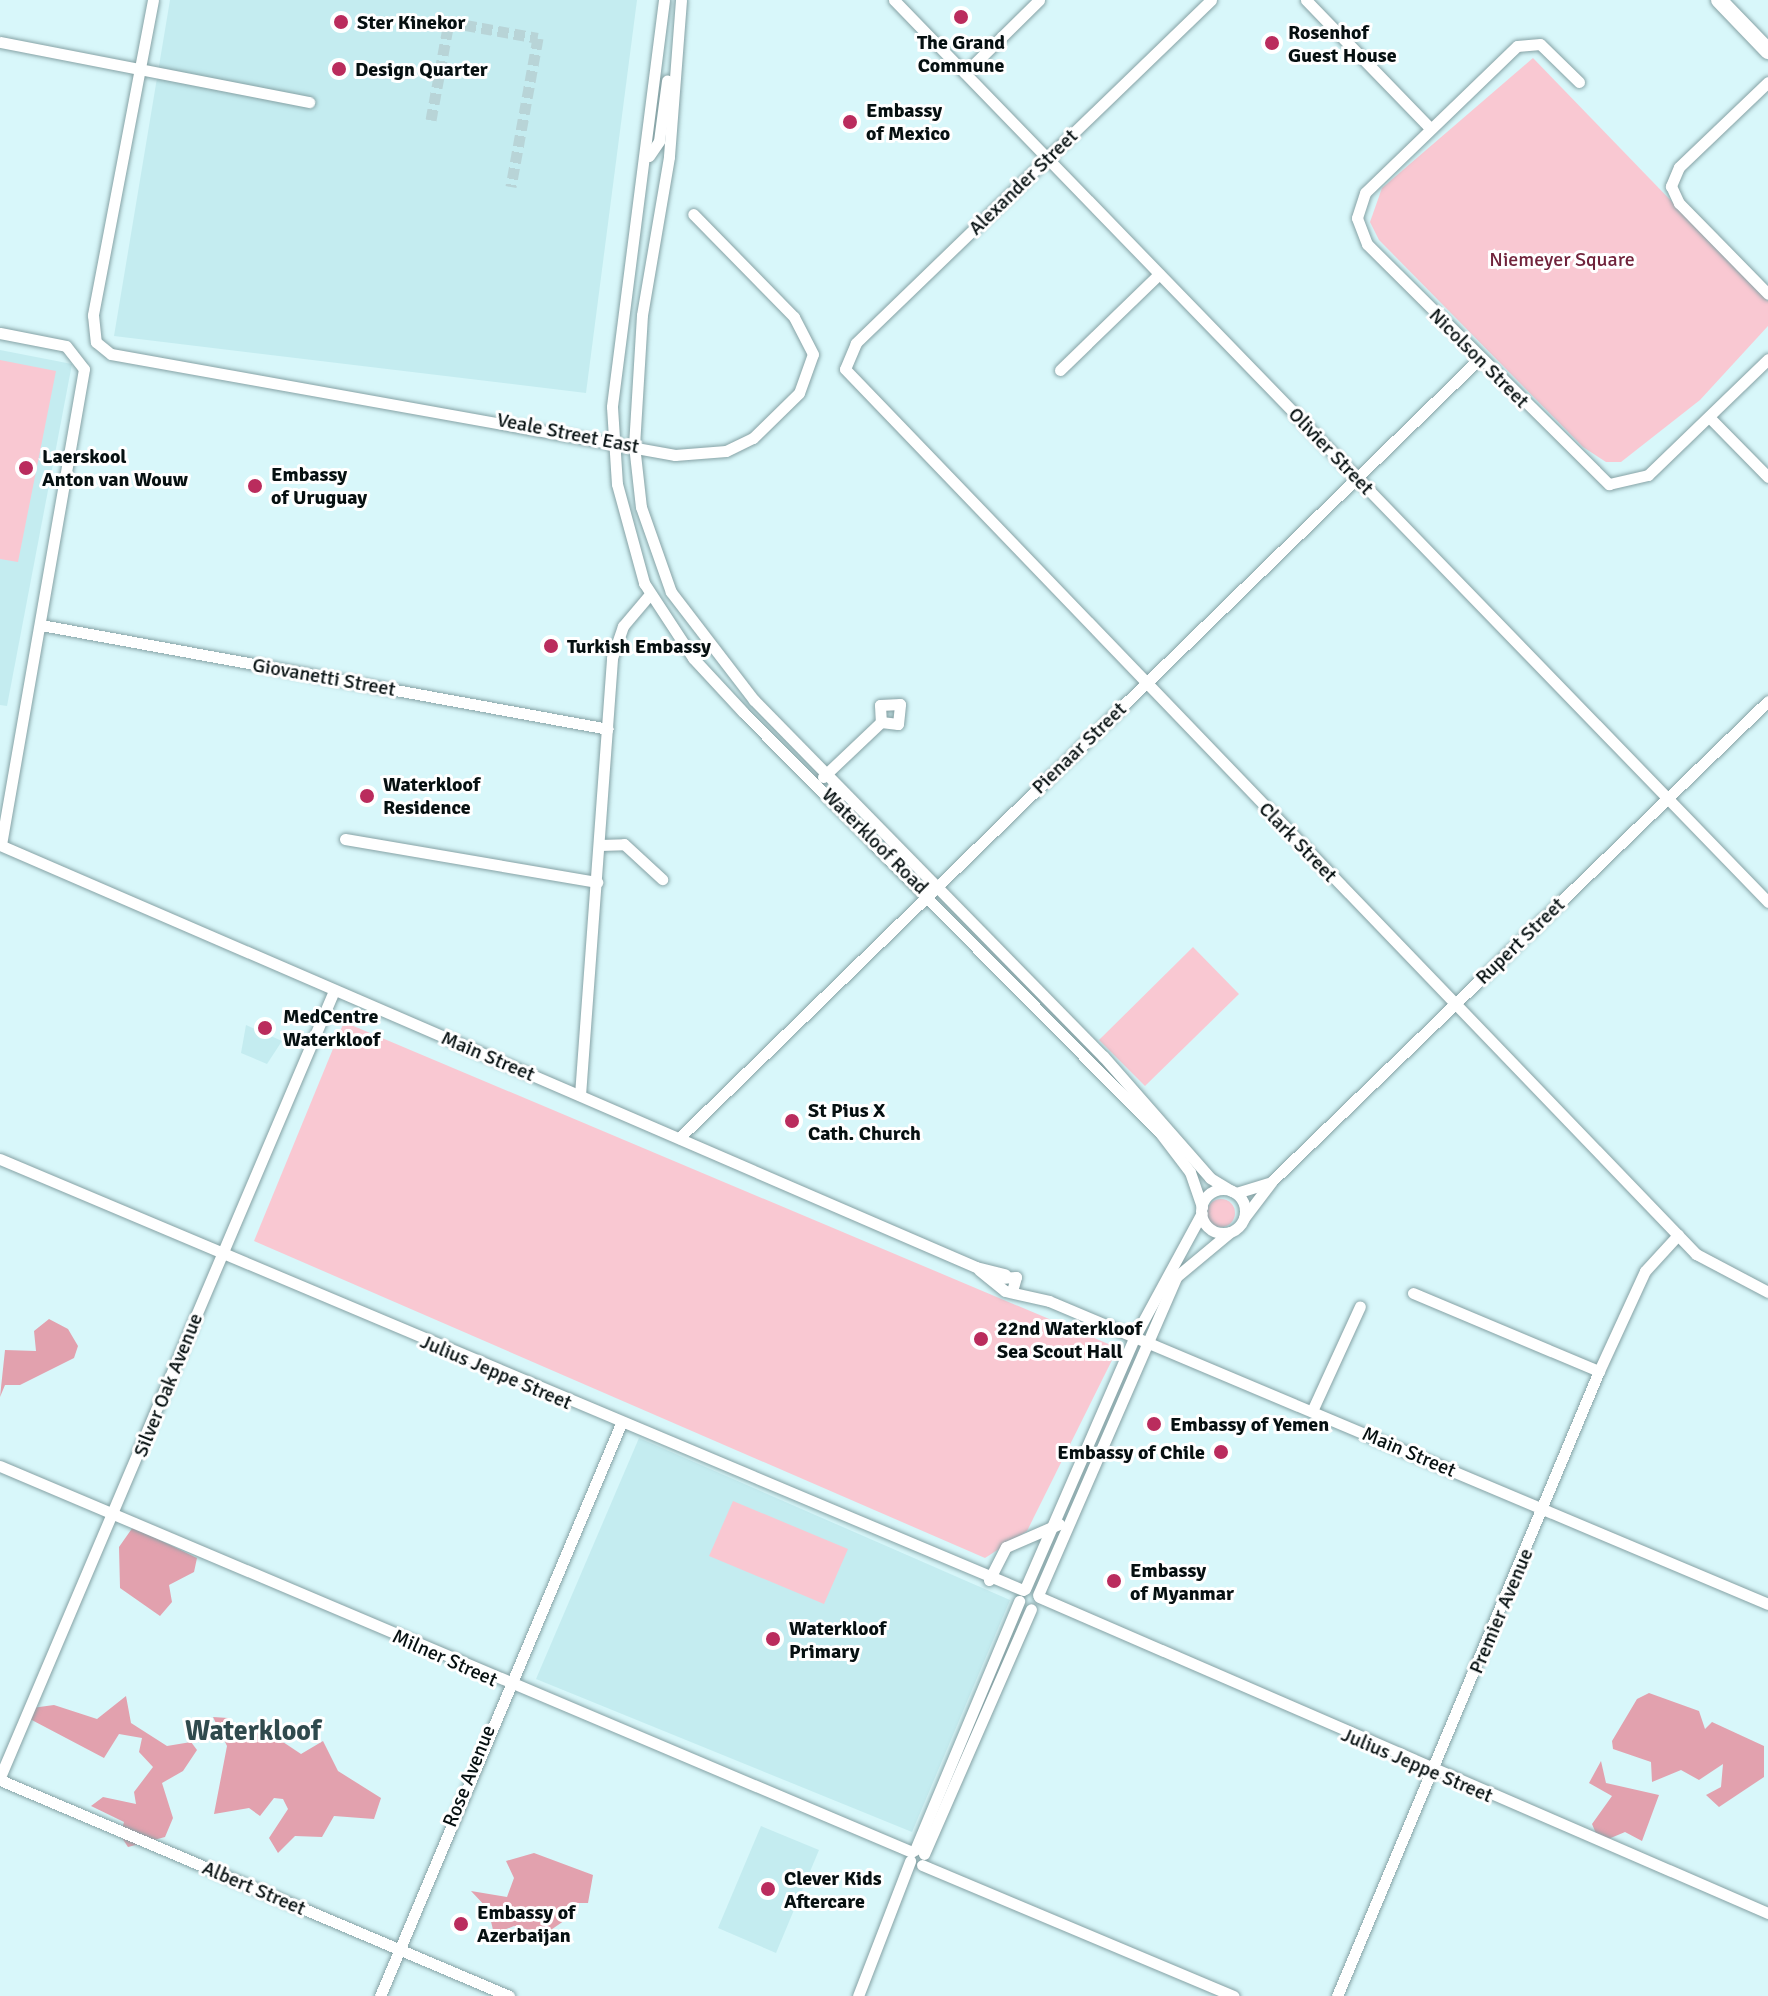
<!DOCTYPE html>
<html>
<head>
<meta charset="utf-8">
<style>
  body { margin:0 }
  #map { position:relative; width:1768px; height:1996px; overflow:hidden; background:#d8f7fa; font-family:Signika,sans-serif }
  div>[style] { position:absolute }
  .built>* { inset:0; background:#c4ecf0 }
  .green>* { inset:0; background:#f9c8d2 }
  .round { border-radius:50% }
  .forest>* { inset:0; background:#e2a1ae }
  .street-tunnel>* { height:11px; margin-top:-5.5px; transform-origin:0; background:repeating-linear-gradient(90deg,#b8d4d7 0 11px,transparent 0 16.5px) }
  .roads { filter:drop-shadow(0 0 2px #86a2a5) drop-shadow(0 0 2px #86a2a5) }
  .street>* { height:11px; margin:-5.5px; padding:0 5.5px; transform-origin:5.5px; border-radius:5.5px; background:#fff }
  .street>.ring { margin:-5.5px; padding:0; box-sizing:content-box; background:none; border:11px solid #fff; border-radius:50% }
  .secondary>* { height:16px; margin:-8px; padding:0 8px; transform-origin:8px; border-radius:8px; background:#fff }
  .dots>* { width:22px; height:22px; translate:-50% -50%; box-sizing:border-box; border:4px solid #fff; border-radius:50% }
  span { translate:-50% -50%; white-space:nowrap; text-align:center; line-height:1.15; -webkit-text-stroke:6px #fff; paint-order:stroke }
  .poi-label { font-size:20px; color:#061011; font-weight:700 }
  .left { translate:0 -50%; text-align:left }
  .right { translate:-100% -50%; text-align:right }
  .street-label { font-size:20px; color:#061011 }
  .park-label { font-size:20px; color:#70233b }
  .district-label { font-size:28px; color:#304a4d; font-weight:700 }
</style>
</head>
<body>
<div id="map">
  <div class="built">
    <div style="clip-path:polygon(170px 0,637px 0,586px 393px,114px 336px)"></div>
    <div style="clip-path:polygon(0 350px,72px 364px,7px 706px,0 705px)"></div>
    <div style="clip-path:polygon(246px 1025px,282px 1041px,267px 1064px,241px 1053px)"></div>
    <div style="clip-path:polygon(639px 1438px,1010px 1600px,912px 1832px,536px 1679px)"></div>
    <div style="clip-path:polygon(761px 1826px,819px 1850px,776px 1953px,718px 1928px)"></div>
  </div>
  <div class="green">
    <div style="clip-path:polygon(1533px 58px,1768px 301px,1768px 326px,1700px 400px,1621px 462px,1606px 462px,1583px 447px,1379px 240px,1370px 222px,1382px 188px)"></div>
    <div style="clip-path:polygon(0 360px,56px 371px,18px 562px,0 559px)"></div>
    <div style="clip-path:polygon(1193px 947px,1239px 994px,1145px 1086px,1099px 1040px)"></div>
    <div style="clip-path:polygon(344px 1022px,1118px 1348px,1027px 1531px,985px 1558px,254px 1241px)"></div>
    <div class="round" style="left:1207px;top:1199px;width:28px;height:28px"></div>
    <div style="clip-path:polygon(733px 1501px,848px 1549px,824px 1604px,709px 1556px)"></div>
  </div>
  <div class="forest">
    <div style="clip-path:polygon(49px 1319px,68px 1329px,78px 1346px,74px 1358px,20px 1385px,5px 1385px,0 1397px,5px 1350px,36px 1351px,34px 1331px)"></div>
    <div style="clip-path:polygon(133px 1527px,197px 1558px,194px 1572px,169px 1585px,172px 1602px,160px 1616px,120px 1588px,119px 1547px)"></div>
    <div style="clip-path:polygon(1649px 1693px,1699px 1711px,1705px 1729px,1712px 1722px,1764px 1746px,1764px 1777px,1719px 1807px,1706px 1795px,1721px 1787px,1723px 1764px,1699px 1780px,1681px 1770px,1652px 1782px,1651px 1762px,1613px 1749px,1612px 1741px,1637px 1699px)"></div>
    <div style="clip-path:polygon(126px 1696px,131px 1723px,167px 1746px,191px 1742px,197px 1750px,183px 1771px,162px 1783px,173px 1818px,165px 1837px,128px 1847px,120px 1835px,124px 1822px,91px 1806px,103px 1797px,136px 1804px,134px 1792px,153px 1767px,139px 1752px,142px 1738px,119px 1734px,104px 1758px,28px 1718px,32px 1708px,54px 1705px,97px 1719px)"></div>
    <div style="clip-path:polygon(213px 1717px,228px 1718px,243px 1733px,262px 1728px,301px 1754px,323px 1741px,338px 1771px,381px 1798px,374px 1819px,334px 1816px,322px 1837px,295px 1836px,278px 1853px,269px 1838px,288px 1809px,283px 1799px,274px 1798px,260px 1816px,249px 1808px,214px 1814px,227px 1746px)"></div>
    <div style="clip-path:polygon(1601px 1761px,1606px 1783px,1659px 1795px,1642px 1841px,1625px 1832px,1606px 1840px,1597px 1836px,1592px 1824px,1612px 1796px,1589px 1783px)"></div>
    <div style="clip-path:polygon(534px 1853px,593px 1875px,588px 1903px,572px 1903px,571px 1916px,545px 1934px,514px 1926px,494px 1934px,488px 1909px,471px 1891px,507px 1897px,514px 1878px,506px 1861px)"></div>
  </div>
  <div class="street-tunnel">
    <div style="left:431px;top:120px;width:100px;rotate:-79.6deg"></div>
    <div style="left:449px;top:22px;width:90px;rotate:10.2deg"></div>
    <div style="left:538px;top:38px;width:151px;rotate:100.3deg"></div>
  </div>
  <div class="roads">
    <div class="street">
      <div style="left:153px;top:0;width:321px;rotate:100.8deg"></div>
      <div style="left:93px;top:315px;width:27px;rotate:84deg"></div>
      <div style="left:96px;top:342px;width:19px;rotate:39deg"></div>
      <div style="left:111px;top:354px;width:573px;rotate:10.15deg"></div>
      <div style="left:675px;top:455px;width:51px;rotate:-4.5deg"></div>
      <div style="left:726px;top:451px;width:30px;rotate:-26deg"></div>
      <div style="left:753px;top:438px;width:64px;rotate:-44.4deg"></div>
      <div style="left:799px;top:393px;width:41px;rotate:-70.3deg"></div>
      <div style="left:813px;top:354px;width:42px;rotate:-117.2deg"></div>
      <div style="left:794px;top:317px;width:144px;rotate:-134.4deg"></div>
      <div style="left:664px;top:0;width:410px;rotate:97.3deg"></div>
      <div style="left:612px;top:407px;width:77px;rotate:86.3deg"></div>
      <div style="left:617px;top:484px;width:103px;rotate:74.7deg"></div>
      <div style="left:644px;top:583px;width:90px;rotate:56.8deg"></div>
      <div style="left:693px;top:658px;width:74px;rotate:47.2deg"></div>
      <div style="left:743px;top:712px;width:594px;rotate:45.27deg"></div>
      <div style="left:1161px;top:1134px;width:48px;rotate:52.7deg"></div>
      <div style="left:1190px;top:1172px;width:37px;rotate:71deg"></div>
      <div style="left:681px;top:0;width:157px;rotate:94.4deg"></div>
      <div style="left:669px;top:157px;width:160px;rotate:99.7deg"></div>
      <div style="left:642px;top:315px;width:130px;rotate:93.5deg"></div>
      <div style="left:634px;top:445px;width:62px;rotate:83.6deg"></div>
      <div style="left:641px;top:507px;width:90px;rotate:70.6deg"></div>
      <div style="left:671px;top:592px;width:136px;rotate:52.5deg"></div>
      <div style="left:754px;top:700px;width:499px;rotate:45.6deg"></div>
      <div style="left:1103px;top:1056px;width:162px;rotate:48.7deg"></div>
      <div style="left:1210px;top:1178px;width:26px;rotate:31deg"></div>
      <div style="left:894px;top:0;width:1256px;rotate:45.9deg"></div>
      <div style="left:1211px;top:0;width:494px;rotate:136deg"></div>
      <div style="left:856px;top:343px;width:28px;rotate:113deg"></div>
      <div style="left:845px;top:369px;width:1228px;rotate:46.12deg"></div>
      <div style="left:1696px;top:1254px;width:81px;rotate:27.8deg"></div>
      <div style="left:1306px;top:0;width:178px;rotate:45.9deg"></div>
      <div style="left:0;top:42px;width:315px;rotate:11deg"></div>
      <div style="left:965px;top:73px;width:104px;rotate:-44.6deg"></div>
      <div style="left:1579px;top:82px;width:54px;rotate:-135.7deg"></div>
      <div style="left:1540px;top:44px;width:23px;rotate:175deg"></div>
      <div style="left:1517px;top:46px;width:211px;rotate:136deg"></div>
      <div style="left:1365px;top:193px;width:26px;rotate:108deg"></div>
      <div style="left:1357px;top:218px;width:28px;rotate:69deg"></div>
      <div style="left:1367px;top:244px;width:341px;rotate:44.8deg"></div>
      <div style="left:1609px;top:484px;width:40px;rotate:-13deg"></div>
      <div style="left:1648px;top:475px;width:167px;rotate:-44deg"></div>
      <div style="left:1768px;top:82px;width:123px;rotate:136.3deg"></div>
      <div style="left:1679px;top:167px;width:21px;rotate:113deg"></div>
      <div style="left:1671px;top:186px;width:19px;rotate:65deg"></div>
      <div style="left:1679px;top:203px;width:127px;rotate:45.6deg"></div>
      <div style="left:649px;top:156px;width:18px;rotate:-56deg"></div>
      <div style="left:659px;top:141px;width:61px;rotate:-82.4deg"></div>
      <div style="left:0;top:333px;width:67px;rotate:11.1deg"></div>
      <div style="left:66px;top:346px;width:29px;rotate:52deg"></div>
      <div style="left:84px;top:369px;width:483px;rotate:99.9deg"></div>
      <div style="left:1060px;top:370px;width:138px;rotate:-44.1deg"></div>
      <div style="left:1709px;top:417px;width:84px;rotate:45.5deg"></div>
      <div style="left:41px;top:625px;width:576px;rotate:10.39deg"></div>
      <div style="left:823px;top:777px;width:80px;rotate:-43.5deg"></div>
      <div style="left:881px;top:722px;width:17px;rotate:7deg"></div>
      <div style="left:898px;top:724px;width:20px;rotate:-84deg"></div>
      <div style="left:900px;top:704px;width:20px;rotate:177deg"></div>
      <div style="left:880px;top:705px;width:17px;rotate:87deg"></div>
      <div style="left:345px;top:839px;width:256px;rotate:9.7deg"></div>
      <div style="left:0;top:845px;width:1063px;rotate:23.38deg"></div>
      <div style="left:976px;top:1267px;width:30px;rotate:14deg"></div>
      <div style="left:600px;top:845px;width:24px;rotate:-2deg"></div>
      <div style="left:624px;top:844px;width:52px;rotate:42.6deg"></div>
      <div style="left:580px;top:1095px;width:438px;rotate:-85.8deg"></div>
      <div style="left:612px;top:658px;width:34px;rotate:-71deg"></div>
      <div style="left:623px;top:626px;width:42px;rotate:-49.8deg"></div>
      <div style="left:679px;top:1138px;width:1117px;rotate:-44.24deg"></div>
      <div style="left:0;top:1159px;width:1110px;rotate:22.85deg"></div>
      <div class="ring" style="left:1201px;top:1189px;width:33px;height:33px"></div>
      <div style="left:1236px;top:1193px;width:34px;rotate:-17deg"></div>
      <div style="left:1244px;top:1218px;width:46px;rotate:-52.9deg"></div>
      <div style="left:1272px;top:1181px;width:690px;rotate:-44.06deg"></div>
      <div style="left:979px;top:1270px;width:33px;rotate:39deg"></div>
      <div style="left:1005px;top:1291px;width:45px;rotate:12.8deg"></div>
      <div style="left:1049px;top:1301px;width:780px;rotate:22.85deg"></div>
      <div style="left:1001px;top:1278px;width:15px;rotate:-4deg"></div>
      <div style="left:1016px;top:1277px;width:15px;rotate:106deg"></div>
      <div style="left:1413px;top:1293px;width:202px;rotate:22.8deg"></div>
      <div style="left:1312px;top:1411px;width:115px;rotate:-65.4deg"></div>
      <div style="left:0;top:1466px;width:990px;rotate:22.94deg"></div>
      <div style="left:989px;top:1580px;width:37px;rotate:-63deg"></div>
      <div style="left:1006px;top:1547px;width:58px;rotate:-23.5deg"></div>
      <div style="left:1025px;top:1589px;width:274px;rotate:-66.5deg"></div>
      <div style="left:1134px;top:1338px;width:142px;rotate:-61.5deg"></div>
      <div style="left:1038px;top:1595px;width:347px;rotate:-66.5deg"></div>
      <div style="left:1176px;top:1277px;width:70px;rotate:-39.8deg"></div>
      <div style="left:1039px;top:1597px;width:795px;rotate:23.44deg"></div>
      <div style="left:0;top:1777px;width:852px;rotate:-66.99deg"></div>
      <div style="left:0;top:1780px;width:553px;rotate:22.99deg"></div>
      <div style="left:915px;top:1850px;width:270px;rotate:-67.3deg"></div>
      <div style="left:924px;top:1854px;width:267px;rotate:-66.4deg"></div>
      <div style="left:922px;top:1865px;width:338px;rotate:22.8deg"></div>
      <div style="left:380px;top:1996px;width:618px;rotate:-67.17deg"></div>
      <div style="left:858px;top:1996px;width:145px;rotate:-68.9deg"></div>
      <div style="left:1337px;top:1996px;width:678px;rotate:-67.26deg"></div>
      <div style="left:1599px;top:1371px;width:110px;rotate:-65.3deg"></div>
      <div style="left:1645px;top:1271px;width:49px;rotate:-47.5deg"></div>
    </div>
    <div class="secondary">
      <div style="left:1719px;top:0;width:71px;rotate:46.1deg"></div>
    </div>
  </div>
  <div class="dots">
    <div style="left:961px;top:17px;background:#ba2c5d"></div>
    <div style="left:341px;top:22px;background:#ba2c5d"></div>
    <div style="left:1272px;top:43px;background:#ba2c5d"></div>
    <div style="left:339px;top:69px;background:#ba2c5d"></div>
    <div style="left:850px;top:122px;background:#ba2c5d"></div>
    <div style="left:26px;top:468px;background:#ba2c5d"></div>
    <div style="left:255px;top:486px;background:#ba2c5d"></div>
    <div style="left:551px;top:646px;background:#ba2c5d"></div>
    <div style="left:367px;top:796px;background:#ba2c5d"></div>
    <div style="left:265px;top:1028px;background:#ba2c5d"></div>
    <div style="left:792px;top:1121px;background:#ba2c5d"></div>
    <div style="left:981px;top:1339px;background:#ba2c5d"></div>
    <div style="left:1154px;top:1424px;background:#ba2c5d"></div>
    <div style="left:1221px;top:1452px;background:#ba2c5d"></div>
    <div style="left:1114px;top:1581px;background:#ba2c5d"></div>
    <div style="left:773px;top:1639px;background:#ba2c5d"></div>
    <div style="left:768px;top:1889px;background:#ba2c5d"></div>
    <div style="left:461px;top:1924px;background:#ba2c5d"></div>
  </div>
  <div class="poi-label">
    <span class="left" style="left:357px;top:22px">Ster Kinekor</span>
    <span class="left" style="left:1288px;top:44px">Rosenhof<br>Guest House</span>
    <span style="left:961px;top:54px">The Grand<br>Commune</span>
    <span class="left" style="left:355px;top:69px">Design Quarter</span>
    <span class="left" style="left:866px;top:122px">Embassy<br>of Mexico</span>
    <span class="left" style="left:42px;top:468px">Laerskool<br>Anton van Wouw</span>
    <span class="left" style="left:271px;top:486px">Embassy<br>of Uruguay</span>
    <span class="left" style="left:567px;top:646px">Turkish Embassy</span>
    <span class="left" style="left:383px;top:796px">Waterkloof<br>Residence</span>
    <span class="left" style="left:283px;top:1028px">MedCentre<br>Waterkloof</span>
    <span class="left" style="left:808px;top:1122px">St Pius X<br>Cath. Church</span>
    <span class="left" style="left:997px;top:1340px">22nd Waterkloof<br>Sea Scout Hall</span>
    <span class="left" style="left:1170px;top:1424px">Embassy of Yemen</span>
    <span class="right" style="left:1205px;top:1452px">Embassy of Chile</span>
    <span class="left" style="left:1130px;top:1582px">Embassy<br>of Myanmar</span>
    <span class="left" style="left:789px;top:1640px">Waterkloof<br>Primary</span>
    <span class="left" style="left:784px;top:1890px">Clever Kids<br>Aftercare</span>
    <span class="left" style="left:477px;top:1924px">Embassy of<br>Azerbaijan</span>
  </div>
  <div class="street-label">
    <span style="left:1023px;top:182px;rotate:-44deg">Alexander Street</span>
    <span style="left:1479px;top:358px;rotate:45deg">Nicolson Street</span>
    <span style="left:568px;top:433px;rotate:11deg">Veale Street East</span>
    <span style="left:1331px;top:451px;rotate:46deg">Olivier Street</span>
    <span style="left:324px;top:677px;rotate:10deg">Giovanetti Street</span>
    <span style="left:1079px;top:748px;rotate:-44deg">Pienaar Street</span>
    <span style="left:875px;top:841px;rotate:45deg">Waterkloof Road</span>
    <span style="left:1298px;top:842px;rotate:46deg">Clark Street</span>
    <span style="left:1520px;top:941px;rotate:-44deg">Rupert Street</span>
    <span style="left:488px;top:1056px;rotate:23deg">Main Street</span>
    <span style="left:496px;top:1372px;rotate:23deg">Julius Jeppe Street</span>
    <span style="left:168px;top:1385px;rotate:-68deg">Silver Oak Avenue</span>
    <span style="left:1409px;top:1452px;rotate:23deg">Main Street</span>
    <span style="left:1501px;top:1611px;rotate:-67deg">Premier Avenue</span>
    <span style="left:445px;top:1658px;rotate:24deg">Milner Street</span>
    <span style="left:1417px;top:1765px;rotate:23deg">Julius Jeppe Street</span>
    <span style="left:469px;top:1776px;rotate:-68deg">Rose Avenue</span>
    <span style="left:254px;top:1888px;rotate:23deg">Albert Street</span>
  </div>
  <div class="park-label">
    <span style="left:1562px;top:259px">Niemeyer Square</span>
  </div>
  <div class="district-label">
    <span style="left:253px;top:1731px">Waterkloof</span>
  </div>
</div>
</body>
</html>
